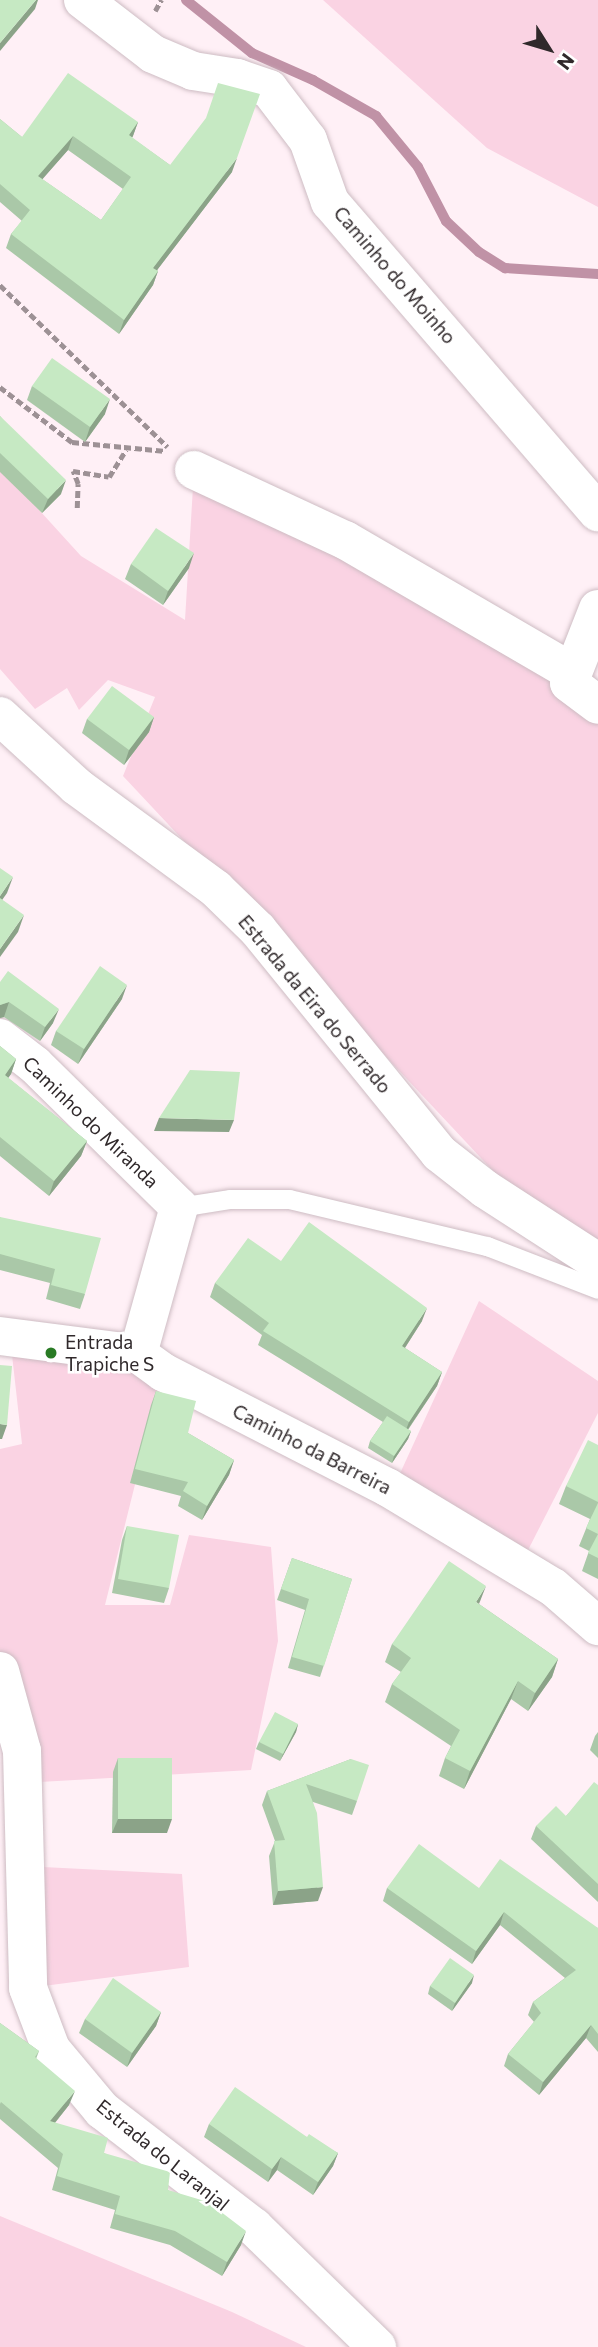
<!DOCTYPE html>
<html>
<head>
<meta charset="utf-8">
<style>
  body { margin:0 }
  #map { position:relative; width:598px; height:2347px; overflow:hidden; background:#fff0f6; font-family:Commissioner,sans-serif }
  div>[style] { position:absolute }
  .green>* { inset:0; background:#fad3e3 }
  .stream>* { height:10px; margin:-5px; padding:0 5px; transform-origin:5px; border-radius:5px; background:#c092a6 }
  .path>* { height:4.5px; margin-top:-2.25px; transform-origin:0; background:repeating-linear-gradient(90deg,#9d9195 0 7px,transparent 0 10.5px) }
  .roads { filter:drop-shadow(0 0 2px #cebcc3) drop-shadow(0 0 2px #cebcc3) }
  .lane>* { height:19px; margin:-9.5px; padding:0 9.5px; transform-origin:9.5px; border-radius:9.5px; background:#fff }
  .street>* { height:38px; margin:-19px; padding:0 19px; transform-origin:19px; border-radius:19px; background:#fff }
  .secondary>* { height:38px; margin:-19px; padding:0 19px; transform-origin:19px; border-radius:19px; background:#fff }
  .wall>* { inset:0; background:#aac8a8 }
  .shaded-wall>* { inset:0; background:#8ba388 }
  .building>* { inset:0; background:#c6e9c3 }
  .dots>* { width:19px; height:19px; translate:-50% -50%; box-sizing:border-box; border:4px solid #fff; border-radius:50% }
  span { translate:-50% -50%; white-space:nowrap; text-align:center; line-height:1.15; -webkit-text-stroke:5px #fff; paint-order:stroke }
  .street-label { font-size:19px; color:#30292b }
  .poi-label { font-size:19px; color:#30292b }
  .left { translate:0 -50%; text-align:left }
  .north { position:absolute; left:514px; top:14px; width:70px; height:70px; -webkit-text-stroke:5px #fff; paint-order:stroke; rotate:127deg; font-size:19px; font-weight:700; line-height:28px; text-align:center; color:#30292b }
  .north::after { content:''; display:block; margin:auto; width:24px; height:32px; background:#30292b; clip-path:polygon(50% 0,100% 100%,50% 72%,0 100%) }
</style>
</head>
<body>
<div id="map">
  <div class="green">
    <div style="clip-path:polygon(323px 0,598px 0,598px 207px,487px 148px)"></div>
    <div style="clip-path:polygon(0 467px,81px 556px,185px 620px,194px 470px,598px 696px,598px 1283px,123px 776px,155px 697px,108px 680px,79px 710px,67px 688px,35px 709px,0 669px)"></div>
    <div style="clip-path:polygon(479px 1301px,598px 1381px,598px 1413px,526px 1554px,397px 1480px)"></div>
    <div style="clip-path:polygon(10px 1337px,163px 1372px,105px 1605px,170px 1605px,189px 1535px,271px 1547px,278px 1641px,251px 1770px,22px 1783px,0 1671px,0 1449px,22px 1444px)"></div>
    <div style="clip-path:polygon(23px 1866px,182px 1874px,189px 1967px,28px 1988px)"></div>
    <div style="clip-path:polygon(0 2216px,232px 2312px,306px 2347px,0 2347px)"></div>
  </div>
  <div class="stream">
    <div style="left:186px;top:0;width:85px;rotate:38.8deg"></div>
    <div style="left:252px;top:53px;width:67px;rotate:23.9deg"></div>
    <div style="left:313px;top:80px;width:73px;rotate:29.7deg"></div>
    <div style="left:376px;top:116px;width:66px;rotate:50.5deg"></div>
    <div style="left:418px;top:167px;width:61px;rotate:62.6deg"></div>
    <div style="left:446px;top:221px;width:45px;rotate:43.2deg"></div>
    <div style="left:479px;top:252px;width:31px;rotate:32deg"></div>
    <div style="left:505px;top:268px;width:93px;rotate:3.7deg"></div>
  </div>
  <div class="path">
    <div style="left:155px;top:11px;width:13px;rotate:-61deg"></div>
    <div style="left:0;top:285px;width:233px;rotate:44deg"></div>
    <div style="left:0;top:387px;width:91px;rotate:37.4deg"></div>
    <div style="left:72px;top:442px;width:94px;rotate:5.5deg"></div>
    <div style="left:77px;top:508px;width:24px;rotate:-88deg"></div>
    <div style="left:78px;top:484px;width:14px;rotate:-111deg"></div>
    <div style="left:73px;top:471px;width:36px;rotate:9deg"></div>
    <div style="left:109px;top:477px;width:32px;rotate:-58deg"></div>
  </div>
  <div class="roads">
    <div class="lane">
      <div style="left:179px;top:1207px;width:52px;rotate:-8.9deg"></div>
      <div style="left:230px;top:1199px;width:59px"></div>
      <div style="left:289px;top:1199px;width:204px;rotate:13.4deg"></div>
      <div style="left:487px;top:1246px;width:119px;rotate:21.2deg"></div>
    </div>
    <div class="street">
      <div style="left:83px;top:0;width:88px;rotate:37.6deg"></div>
      <div style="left:153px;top:54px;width:43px;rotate:23deg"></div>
      <div style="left:193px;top:71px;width:45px;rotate:9deg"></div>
      <div style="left:237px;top:78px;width:34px;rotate:19deg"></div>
      <div style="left:269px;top:89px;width:64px;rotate:52.6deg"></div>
      <div style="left:308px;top:140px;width:66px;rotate:70.5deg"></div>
      <div style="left:330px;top:202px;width:410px;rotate:49.2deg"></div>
      <div style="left:194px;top:470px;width:166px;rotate:24.9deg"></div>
      <div style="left:345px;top:540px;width:260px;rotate:30.2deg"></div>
      <div style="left:598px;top:609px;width:79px;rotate:111.4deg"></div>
      <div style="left:569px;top:683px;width:36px;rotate:37deg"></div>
      <div style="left:0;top:1038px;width:44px;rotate:37.6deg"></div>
      <div style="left:35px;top:1065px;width:202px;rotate:44.6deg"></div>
      <div style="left:179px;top:1207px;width:153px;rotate:105.6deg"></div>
      <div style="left:0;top:1336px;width:139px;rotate:7.4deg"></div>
      <div style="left:138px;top:1354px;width:31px;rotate:36deg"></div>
      <div style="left:163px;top:1372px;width:252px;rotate:27.2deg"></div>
      <div style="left:387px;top:1487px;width:194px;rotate:31.1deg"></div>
      <div style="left:553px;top:1587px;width:60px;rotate:40.9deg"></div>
      <div style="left:0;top:1671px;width:83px;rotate:74.6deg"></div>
      <div style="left:22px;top:1751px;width:237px;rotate:88.5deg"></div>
      <div style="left:28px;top:1988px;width:65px;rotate:69.3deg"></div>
      <div style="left:51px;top:2049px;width:80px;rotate:50.1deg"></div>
      <div style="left:102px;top:2110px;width:192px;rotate:37.6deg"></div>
      <div style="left:254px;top:2227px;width:172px;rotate:44.3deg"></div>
    </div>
    <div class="secondary">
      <div style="left:0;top:716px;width:103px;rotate:42.6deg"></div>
      <div style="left:76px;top:786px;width:174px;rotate:36.3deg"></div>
      <div style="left:216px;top:889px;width:59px;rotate:44.3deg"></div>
      <div style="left:258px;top:930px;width:287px;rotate:50.9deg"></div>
      <div style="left:439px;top:1153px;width:58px;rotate:38deg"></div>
      <div style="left:485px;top:1189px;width:135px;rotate:32.9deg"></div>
    </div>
  </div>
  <div class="wall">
    <div style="clip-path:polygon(evenodd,0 119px,22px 137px,138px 122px,132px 138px,170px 165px,232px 172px,157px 270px,158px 271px,153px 285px,119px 334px,6px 248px,11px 234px,22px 221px,0 202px,0 119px,68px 150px,123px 189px,101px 220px,42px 179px,68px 150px)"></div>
    <div style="clip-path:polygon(32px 386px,105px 414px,85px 442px,27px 400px)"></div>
    <div style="clip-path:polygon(0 416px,61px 494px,42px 513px,0 472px)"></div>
    <div style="clip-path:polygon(131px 564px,189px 568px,163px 605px,125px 579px)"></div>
    <div style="clip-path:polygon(154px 717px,149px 732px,124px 765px,82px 733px,87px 719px)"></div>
    <div style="clip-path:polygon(0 982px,53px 1023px,40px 1041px,4px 1017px,0 1018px)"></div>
    <div style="clip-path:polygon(122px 999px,78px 1064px,51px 1045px,56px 1031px)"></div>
    <div style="clip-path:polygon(0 1046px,16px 1059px,11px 1074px,8px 1078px,87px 1141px,81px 1156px,49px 1196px,0 1156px)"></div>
    <div style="clip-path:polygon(0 1217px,85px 1294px,80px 1309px,46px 1299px,50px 1283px,0 1270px)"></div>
    <div style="clip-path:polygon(281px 1261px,422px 1321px,405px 1348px,442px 1372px,437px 1386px,408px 1430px,411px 1431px,408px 1439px,392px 1463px,368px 1448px,370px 1441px,383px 1422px,258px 1345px,262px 1335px,210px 1297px,215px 1283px)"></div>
    <div style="clip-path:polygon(156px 1391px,188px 1433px,234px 1460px,229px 1475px,202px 1520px,178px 1506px,181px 1496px,130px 1483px,151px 1405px)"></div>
    <div style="clip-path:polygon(598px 1445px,598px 1579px,582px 1571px,589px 1551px,579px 1546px,590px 1519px,559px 1504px,566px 1486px)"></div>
    <div style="clip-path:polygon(127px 1526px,169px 1588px,164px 1603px,112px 1593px,122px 1540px)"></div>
    <div style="clip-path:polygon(292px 1558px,352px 1579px,320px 1677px,288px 1668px,305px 1610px,277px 1600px)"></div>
    <div style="clip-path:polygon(479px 1604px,558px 1659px,552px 1677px,528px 1711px,511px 1699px,464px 1789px,439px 1776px,445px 1758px,451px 1746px,385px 1702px,392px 1684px,401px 1672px,385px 1662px,392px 1644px)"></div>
    <div style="clip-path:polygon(298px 1724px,296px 1732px,280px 1761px,256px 1749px,259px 1742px)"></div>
    <div style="clip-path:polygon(598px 1732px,598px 1758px,590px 1750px,595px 1736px)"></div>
    <div style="clip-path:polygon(118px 1758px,167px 1833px,112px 1833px,113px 1772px)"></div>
    <div style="clip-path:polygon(351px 1759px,357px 1801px,352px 1815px,313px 1802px,318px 1901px,273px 1905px,269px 1856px,275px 1841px,262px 1805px,267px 1791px)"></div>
    <div style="clip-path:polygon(598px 1785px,598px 1902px,531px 1839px,536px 1826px,566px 1816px)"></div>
    <div style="clip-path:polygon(387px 1888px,479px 1888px,598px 1928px,598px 2052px,586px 2038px,539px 2095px,504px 2066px,508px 2054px,534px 2022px,528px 2015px,533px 2002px,565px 1978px,500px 1925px,472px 1964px,383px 1901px)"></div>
    <div style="clip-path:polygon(472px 1983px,452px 2011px,428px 1994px,430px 1986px)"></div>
    <div style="clip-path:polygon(161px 2012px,156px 2026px,127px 2067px,79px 2033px,85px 2019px)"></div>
    <div style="clip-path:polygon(0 2023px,39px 2051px,36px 2059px,69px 2105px,55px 2123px,104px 2153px,168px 2190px,241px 2245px,222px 2276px,170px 2245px,110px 2228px,115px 2210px,52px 2190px,58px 2168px,0 2119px)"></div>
    <div style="clip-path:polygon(209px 2124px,307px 2137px,338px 2153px,333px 2166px,313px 2195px,277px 2170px,268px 2182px,204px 2137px)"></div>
  </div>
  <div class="shaded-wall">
    <div style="clip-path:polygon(36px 0,38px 0,35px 9px,0 51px,0 43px)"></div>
    <div style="clip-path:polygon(138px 122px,133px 136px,124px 149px,129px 135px)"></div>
    <div style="clip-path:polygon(73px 136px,68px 150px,33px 190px,38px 176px)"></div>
    <div style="clip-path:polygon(237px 158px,232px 172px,148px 282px,153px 268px)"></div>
    <div style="clip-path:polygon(158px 271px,153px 285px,119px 334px,124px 320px)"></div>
    <div style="clip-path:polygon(110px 399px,105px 414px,85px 442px,90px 427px)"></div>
    <div style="clip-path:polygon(66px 480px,61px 494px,42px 513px,48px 499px)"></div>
    <div style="clip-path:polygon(194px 553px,189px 568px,163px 605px,168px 591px)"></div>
    <div style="clip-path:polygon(154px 717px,149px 732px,124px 765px,129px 750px)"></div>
    <div style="clip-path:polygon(13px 877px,7px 893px,0 903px,0 896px)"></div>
    <div style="clip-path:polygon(24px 915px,18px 932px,0 957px,0 949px)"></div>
    <div style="clip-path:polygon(127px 985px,122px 999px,78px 1064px,84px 1049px)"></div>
    <div style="clip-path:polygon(9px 1002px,4px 1017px,0 1018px,0 1005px)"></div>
    <div style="clip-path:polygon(59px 1009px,53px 1023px,40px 1041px,45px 1027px)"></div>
    <div style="clip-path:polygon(16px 1059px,11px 1074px,0 1089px,5px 1075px)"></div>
    <div style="clip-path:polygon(159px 1118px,234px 1120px,229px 1132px,154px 1131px)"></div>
    <div style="clip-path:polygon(87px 1141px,81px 1156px,49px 1196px,54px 1181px)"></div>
    <div style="clip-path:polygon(427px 1308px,422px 1321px,397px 1360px,402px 1346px)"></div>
    <div style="clip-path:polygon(442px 1372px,437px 1386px,404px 1435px,409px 1422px)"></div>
    <div style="clip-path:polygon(0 1424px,7px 1425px,2px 1439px,0 1439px)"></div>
    <div style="clip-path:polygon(411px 1431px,408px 1439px,392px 1463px,394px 1456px)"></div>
    <div style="clip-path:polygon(234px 1460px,229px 1475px,202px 1520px,207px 1506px)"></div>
    <div style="clip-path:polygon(486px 1586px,479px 1604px,476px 1602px)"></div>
    <div style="clip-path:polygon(558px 1659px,552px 1677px,528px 1711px,535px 1693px)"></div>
    <div style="clip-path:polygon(518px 1681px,511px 1699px,464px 1789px,470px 1771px)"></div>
    <div style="clip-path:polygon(298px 1724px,296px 1732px,280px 1761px,283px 1754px)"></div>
    <div style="clip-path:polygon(118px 1819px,172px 1819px,167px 1833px,112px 1833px)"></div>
    <div style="clip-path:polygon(323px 1887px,318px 1901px,273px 1905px,278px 1891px)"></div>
    <div style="clip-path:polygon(504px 1912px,500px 1925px,472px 1964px,476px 1951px)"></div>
    <div style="clip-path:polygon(474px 1975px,472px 1983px,452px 2011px,455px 2003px)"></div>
    <div style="clip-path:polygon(161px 2012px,156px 2026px,127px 2067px,132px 2053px)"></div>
    <div style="clip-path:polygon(591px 2025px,586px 2038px,539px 2095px,543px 2082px)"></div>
    <div style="clip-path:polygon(75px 2091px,69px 2105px,45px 2135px,50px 2121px)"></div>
    <div style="clip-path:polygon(338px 2153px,333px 2166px,313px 2195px,318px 2182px)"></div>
    <div style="clip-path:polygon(281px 2157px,277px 2170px,268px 2182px,272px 2169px)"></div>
    <div style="clip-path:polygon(246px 2231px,241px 2245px,222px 2276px,227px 2262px)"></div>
  </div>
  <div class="building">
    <div style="clip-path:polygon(0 0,36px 0,0 43px)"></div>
    <div style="clip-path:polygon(evenodd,68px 73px,138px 122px,129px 135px,170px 165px,206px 118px,218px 83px,260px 94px,237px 158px,153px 268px,158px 271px,124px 320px,11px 234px,30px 210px,0 184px,0 119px,22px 137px,68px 73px,73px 136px,131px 177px,101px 220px,38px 176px,73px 136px)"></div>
    <div style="clip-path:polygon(52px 358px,110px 399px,90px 427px,32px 386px)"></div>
    <div style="clip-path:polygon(0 416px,66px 480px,48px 499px,0 453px)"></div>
    <div style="clip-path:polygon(156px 528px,194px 553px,168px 591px,131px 564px)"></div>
    <div style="clip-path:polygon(112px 686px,154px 717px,129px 750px,87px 719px)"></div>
    <div style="clip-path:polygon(0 868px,13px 877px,0 896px)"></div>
    <div style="clip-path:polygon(0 898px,24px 915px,0 949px)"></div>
    <div style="clip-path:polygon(100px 966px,127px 985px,84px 1049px,56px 1031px)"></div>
    <div style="clip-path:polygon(8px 971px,59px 1009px,45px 1027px,9px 1002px,0 1005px,0 982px)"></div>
    <div style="clip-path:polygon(0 1046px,16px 1059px,5px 1075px,87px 1141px,54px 1181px,0 1137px)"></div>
    <div style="clip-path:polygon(190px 1070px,240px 1072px,234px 1120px,159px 1118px)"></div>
    <div style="clip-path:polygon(0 1217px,101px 1238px,85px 1294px,51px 1285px,55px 1269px,0 1254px)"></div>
    <div style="clip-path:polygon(309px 1222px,427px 1308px,402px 1346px,442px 1372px,409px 1422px,263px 1331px,269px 1323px,215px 1283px,248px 1238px,281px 1261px)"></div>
    <div style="clip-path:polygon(0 1365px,12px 1366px,7px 1425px,0 1424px)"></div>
    <div style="clip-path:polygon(156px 1391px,196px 1401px,188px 1433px,234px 1460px,207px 1506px,183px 1491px,188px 1482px,135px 1469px)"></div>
    <div style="clip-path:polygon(387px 1416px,411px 1431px,394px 1456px,370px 1441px)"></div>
    <div style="clip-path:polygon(588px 1440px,598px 1445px,598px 1502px,566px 1486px)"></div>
    <div style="clip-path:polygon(598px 1503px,598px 1534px,586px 1528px)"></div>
    <div style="clip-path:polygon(127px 1526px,179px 1535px,169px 1588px,118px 1579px)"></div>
    <div style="clip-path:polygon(598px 1534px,598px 1558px,588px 1553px)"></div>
    <div style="clip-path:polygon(292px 1558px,352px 1579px,324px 1666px,292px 1657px,309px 1599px,281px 1589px)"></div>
    <div style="clip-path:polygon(449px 1561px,486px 1586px,476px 1602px,558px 1659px,535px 1693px,518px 1681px,470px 1771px,445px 1758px,460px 1730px,392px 1684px,411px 1658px,392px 1644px)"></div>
    <div style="clip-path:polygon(275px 1712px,298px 1724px,283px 1754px,259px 1742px)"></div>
    <div style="clip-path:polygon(118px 1758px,172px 1758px,172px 1819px,118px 1819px)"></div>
    <div style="clip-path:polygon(351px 1759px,369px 1765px,357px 1801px,306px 1784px,317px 1813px,323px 1887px,278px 1891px,274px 1841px,285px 1840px,267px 1791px)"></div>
    <div style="clip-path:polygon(594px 1782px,598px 1785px,598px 1884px,536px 1826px,556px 1806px,566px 1816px)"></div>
    <div style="clip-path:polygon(419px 1844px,479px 1888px,500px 1859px,598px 1928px,598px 2034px,591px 2025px,543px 2082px,508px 2054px,541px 2013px,533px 2002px,576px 1970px,504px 1912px,476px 1951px,387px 1888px)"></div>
    <div style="clip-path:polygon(450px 1958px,474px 1975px,455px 2003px,430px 1986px)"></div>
    <div style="clip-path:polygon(113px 1978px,161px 2012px,132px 2053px,85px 2019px)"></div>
    <div style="clip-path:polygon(0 2023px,39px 2051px,35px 2057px,75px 2091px,50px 2121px,108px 2138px,104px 2153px,170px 2172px,168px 2190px,208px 2202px,246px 2231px,227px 2262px,175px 2231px,115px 2214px,120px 2196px,57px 2176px,63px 2154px,1px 2102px,0 2104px)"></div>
    <div style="clip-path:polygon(235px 2087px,307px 2137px,309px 2134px,338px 2153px,318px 2182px,281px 2157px,272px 2169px,209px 2124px)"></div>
  </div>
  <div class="dots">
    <div style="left:51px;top:1353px;background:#297b25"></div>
  </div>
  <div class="street-label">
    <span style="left:395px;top:275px;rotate:49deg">Caminho do Moinho</span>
    <span style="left:315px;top:1004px;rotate:50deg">Estrada da Eira do Serrado</span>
    <span style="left:91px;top:1122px;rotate:44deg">Caminho do Miranda</span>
    <span style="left:312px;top:1449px;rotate:27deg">Caminho da Barreira</span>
    <span style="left:163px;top:2155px;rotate:39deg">Estrada do Laranjal</span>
  </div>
  <div class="poi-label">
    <span class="left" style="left:65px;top:1353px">Entrada<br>Trapiche S</span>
  </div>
  <div class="north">N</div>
</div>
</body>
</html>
